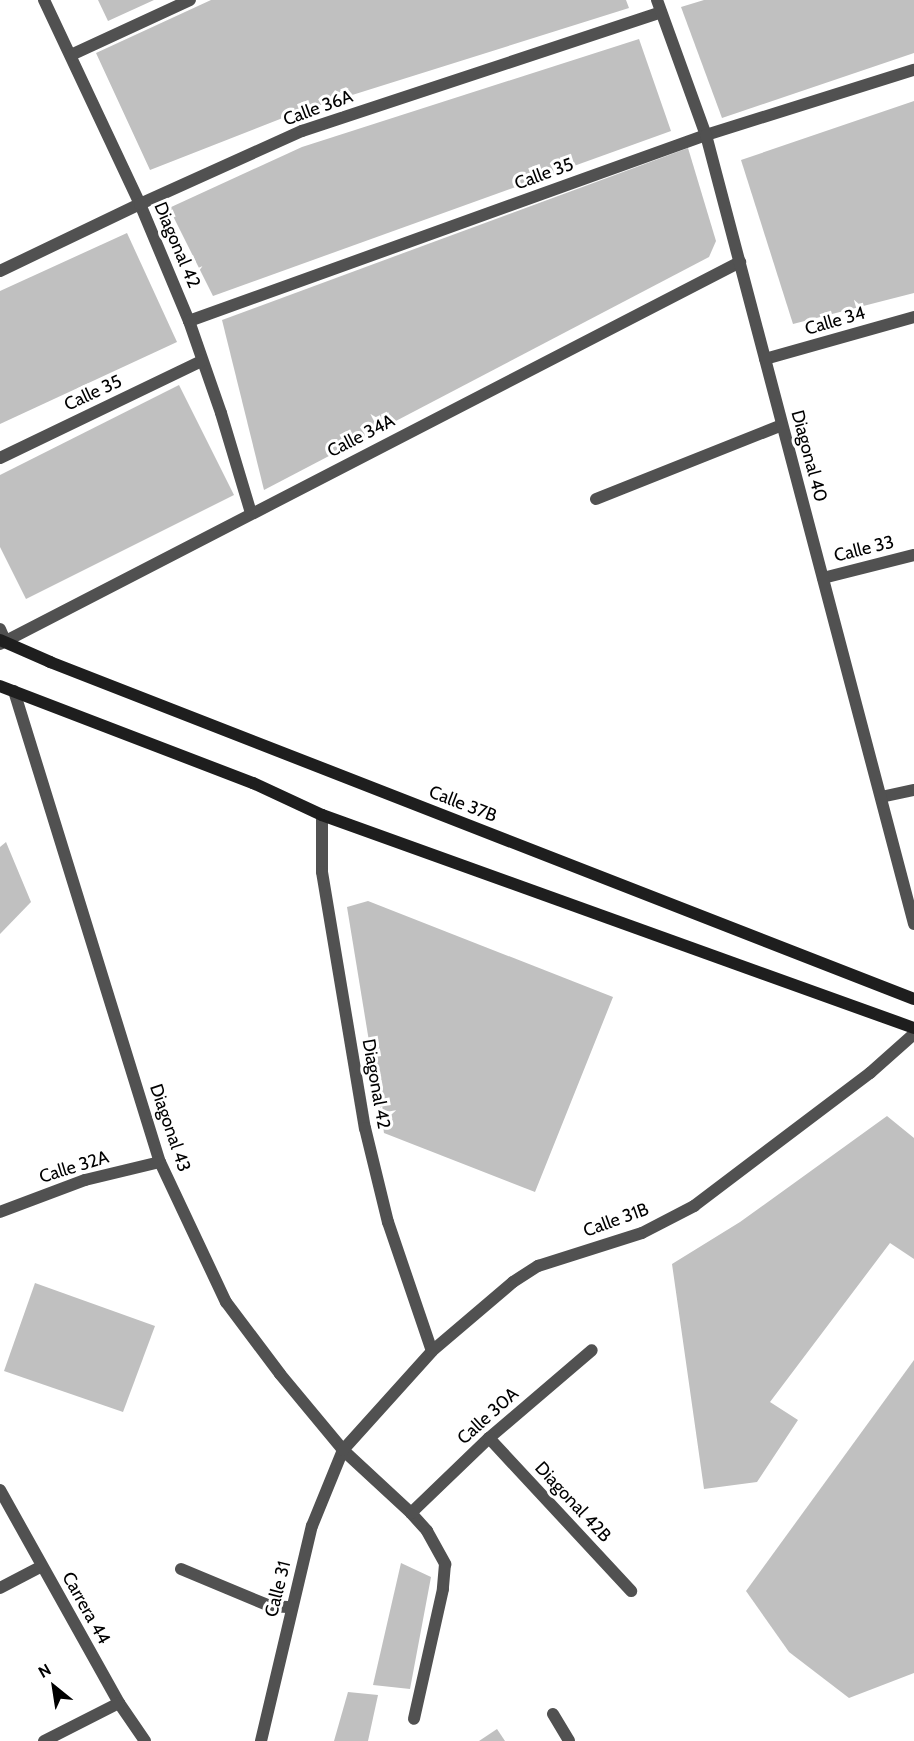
<!DOCTYPE html>
<html>
<head>
<meta charset="utf-8">
<style>
  body { margin:0 }
  #map { position:relative; width:914px; height:1741px; overflow:hidden; background:#fff; font-family:Cabin,sans-serif }
  div>[style] { position:absolute }
  .building>* { inset:0; background:#c0c0c0 }
  .service>* { height:12px; margin:-6px; padding:0 6px; transform-origin:6px; border-radius:6px; background:#515151 }
  .minor>* { height:12px; margin:-6px; padding:0 6px; transform-origin:6px; border-radius:6px; background:#515151 }
  .tertiary>* { height:12px; margin:-6px; padding:0 6px; transform-origin:6px; border-radius:6px; background:#515151 }
  .secondary>* { height:12px; margin:-6px; padding:0 6px; transform-origin:6px; border-radius:6px; background:#1e1e1e }
  span { translate:-50% -50%; white-space:nowrap; text-align:center; line-height:1.15; -webkit-text-stroke:6px #fff; paint-order:stroke }
  .street-label { font-size:18px; color:#000 }
  .north { position:absolute; left:24px; top:1657px; width:60px; height:60px; -webkit-text-stroke:4px #fff; paint-order:stroke; rotate:330deg; font-size:16px; font-weight:700; line-height:24px; text-align:center; color:#000 }
  .north::after { content:''; display:block; margin:auto; width:21px; height:27px; background:#000; clip-path:polygon(50% 0,100% 100%,50% 72%,0 100%) }
</style>
</head>
<body>
<div id="map">
  <div class="building">
    <div style="clip-path:polygon(98px 0,154px 0,108px 21px)"></div>
    <div style="clip-path:polygon(211px 0,626px 0,629px 8px,298px 112px,150px 170px,96px 53px)"></div>
    <div style="clip-path:polygon(704px 0,914px 0,914px 53px,722px 118px,681px 7px)"></div>
    <div style="clip-path:polygon(639px 39px,671px 131px,213px 296px,169px 208px,302px 147px)"></div>
    <div style="clip-path:polygon(914px 101px,914px 293px,793px 324px,741px 160px)"></div>
    <div style="clip-path:polygon(688px 148px,716px 241px,709px 257px,264px 490px,222px 320px)"></div>
    <div style="clip-path:polygon(127px 233px,177px 342px,0 424px,0 291px)"></div>
    <div style="clip-path:polygon(179px 385px,234px 495px,26px 599px,0 547px,0 475px)"></div>
    <div style="clip-path:polygon(6px 842px,31px 902px,0 934px,0 847px)"></div>
    <div style="clip-path:polygon(368px 901px,613px 997px,535px 1192px,384px 1133px,347px 907px)"></div>
    <div style="clip-path:polygon(887px 1116px,914px 1138px,914px 1259px,890px 1243px,770px 1402px,798px 1420px,757px 1482px,704px 1489px,672px 1264px,740px 1222px)"></div>
    <div style="clip-path:polygon(35px 1283px,155px 1326px,123px 1412px,4px 1371px)"></div>
    <div style="clip-path:polygon(914px 1360px,914px 1673px,849px 1698px,789px 1652px,746px 1591px)"></div>
    <div style="clip-path:polygon(401px 1563px,431px 1577px,410px 1689px,373px 1685px)"></div>
    <div style="clip-path:polygon(348px 1692px,378px 1695px,368px 1741px,334px 1741px)"></div>
    <div style="clip-path:polygon(497px 1729px,505px 1741px,479px 1741px)"></div>
  </div>
  <div class="service">
    <div style="left:596px;top:499px;width:200px;rotate:-21.7deg"></div>
    <div style="left:411px;top:1513px;width:24px;rotate:48deg"></div>
    <div style="left:427px;top:1531px;width:38px;rotate:61deg"></div>
    <div style="left:445px;top:1564px;width:25px;rotate:95deg"></div>
    <div style="left:443px;top:1589px;width:133px;rotate:102.6deg"></div>
    <div style="left:181px;top:1569px;width:96px;rotate:22.6deg"></div>
    <div style="left:270px;top:1606px;width:22px;rotate:3deg"></div>
    <div style="left:553px;top:1714px;width:31px;rotate:59deg"></div>
  </div>
  <div class="minor">
    <div style="left:44px;top:0;width:225px;rotate:64.8deg"></div>
    <div style="left:140px;top:204px;width:127px;rotate:67.3deg"></div>
    <div style="left:189px;top:321px;width:97px;rotate:70.8deg"></div>
    <div style="left:221px;top:413px;width:104px;rotate:73.3deg"></div>
    <div style="left:71px;top:55px;width:131px;rotate:-24.8deg"></div>
    <div style="left:0;top:271px;width:155px;rotate:-25.6deg"></div>
    <div style="left:140px;top:204px;width:178px;rotate:-24.3deg"></div>
    <div style="left:302px;top:131px;width:378px;rotate:-18.3deg"></div>
    <div style="left:189px;top:321px;width:549px;rotate:-19.79deg"></div>
    <div style="left:706px;top:135px;width:218px;rotate:-17.4deg"></div>
    <div style="left:765px;top:359px;width:155px;rotate:-15.7deg"></div>
    <div style="left:0;top:458px;width:224px;rotate:-25.7deg"></div>
    <div style="left:823px;top:578px;width:94px;rotate:-14.2deg"></div>
    <div style="left:0;top:629px;width:13px;rotate:67deg"></div>
    <div style="left:0;top:644px;width:833px;rotate:-27.3deg"></div>
    <div style="left:14px;top:691px;width:493px;rotate:72.8deg"></div>
    <div style="left:160px;top:1162px;width:155px;rotate:64.8deg"></div>
    <div style="left:226px;top:1302px;width:90px;rotate:53.1deg"></div>
    <div style="left:280px;top:1374px;width:99px;rotate:50.3deg"></div>
    <div style="left:343px;top:1450px;width:93px;rotate:42.8deg"></div>
    <div style="left:411px;top:1513px;width:108px;rotate:-43.9deg"></div>
    <div style="left:489px;top:1438px;width:135px;rotate:-40.5deg"></div>
    <div style="left:881px;top:797px;width:34px;rotate:-12deg"></div>
    <div style="left:322px;top:815px;width:57px;rotate:90deg"></div>
    <div style="left:322px;top:872px;width:260px;rotate:80.5deg"></div>
    <div style="left:365px;top:1128px;width:97px;rotate:76.3deg"></div>
    <div style="left:388px;top:1222px;width:136px;rotate:71.2deg"></div>
    <div style="left:0;top:1212px;width:91px;rotate:-20.6deg"></div>
    <div style="left:85px;top:1180px;width:77px;rotate:-13.5deg"></div>
    <div style="left:489px;top:1438px;width:209px;rotate:47.1deg"></div>
    <div style="left:0;top:1490px;width:244px;rotate:60.8deg"></div>
    <div style="left:119px;top:1703px;width:46px;rotate:55.6deg"></div>
    <div style="left:0;top:1588px;width:47px;rotate:-27.6deg"></div>
    <div style="left:44px;top:1741px;width:84px;rotate:-26.9deg"></div>
    <div style="left:261px;top:1741px;width:221px;rotate:-76.7deg"></div>
    <div style="left:312px;top:1526px;width:82px;rotate:-67.8deg"></div>
    <div style="left:343px;top:1450px;width:133px;rotate:-48deg"></div>
    <div style="left:432px;top:1351px;width:106px;rotate:-40.4deg"></div>
    <div style="left:513px;top:1282px;width:30px;rotate:-33deg"></div>
    <div style="left:538px;top:1266px;width:109px;rotate:-17.6deg"></div>
    <div style="left:642px;top:1233px;width:59px;rotate:-27.4deg"></div>
    <div style="left:694px;top:1206px;width:221px;rotate:-37.1deg"></div>
    <div style="left:870px;top:1073px;width:59px;rotate:-41.6deg"></div>
  </div>
  <div class="tertiary">
    <div style="left:657px;top:0;width:144px;rotate:70.1deg"></div>
    <div style="left:706px;top:135px;width:816px;rotate:75.23deg"></div>
  </div>
  <div class="secondary">
    <div style="left:0;top:640px;width:55px;rotate:23.7deg"></div>
    <div style="left:50px;top:662px;width:927px;rotate:21.31deg"></div>
    <div style="left:0;top:686px;width:271px;rotate:21deg"></div>
    <div style="left:253px;top:783px;width:76px;rotate:24.9deg"></div>
    <div style="left:322px;top:815px;width:629px;rotate:19.79deg"></div>
  </div>
  <div class="street-label">
    <span style="left:318px;top:108px;rotate:-20deg">Calle 36A</span>
    <span style="left:544px;top:174px;rotate:-20deg">Calle 35</span>
    <span style="left:177px;top:245px;rotate:67deg">Diagonal 42</span>
    <span style="left:835px;top:321px;rotate:-16deg">Calle 34</span>
    <span style="left:93px;top:393px;rotate:-25deg">Calle 35</span>
    <span style="left:361px;top:436px;rotate:-27deg">Calle 34A</span>
    <span style="left:809px;top:456px;rotate:75deg">Diagonal 40</span>
    <span style="left:864px;top:549px;rotate:-14deg">Calle 33</span>
    <span style="left:463px;top:804px;rotate:21deg">Calle 37B</span>
    <span style="left:376px;top:1084px;rotate:80deg">Diagonal 42</span>
    <span style="left:170px;top:1128px;rotate:71deg">Diagonal 43</span>
    <span style="left:74px;top:1167px;rotate:-17deg">Calle 32A</span>
    <span style="left:616px;top:1220px;rotate:-20deg">Calle 31B</span>
    <span style="left:488px;top:1416px;rotate:-42deg">Calle 30A</span>
    <span style="left:573px;top:1502px;rotate:47deg">Diagonal 42B</span>
    <span style="left:278px;top:1589px;rotate:-76deg">Calle 31</span>
    <span style="left:86px;top:1608px;rotate:61deg">Carrera 44</span>
  </div>
  <div class="north">N</div>
</div>
</body>
</html>
